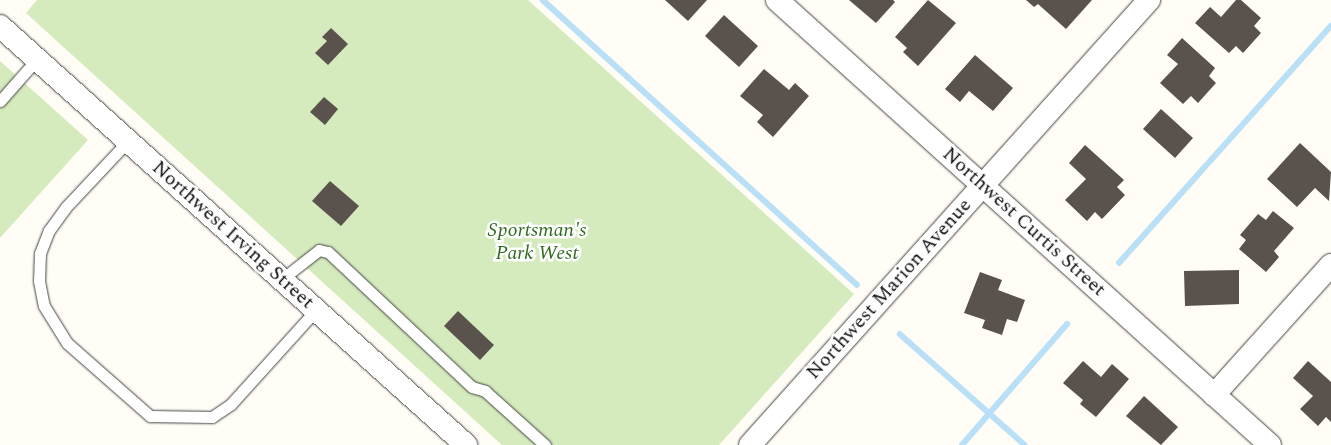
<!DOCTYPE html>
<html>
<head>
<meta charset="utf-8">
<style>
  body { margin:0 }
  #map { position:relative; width:1331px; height:445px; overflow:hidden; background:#fffdf5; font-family:Spectral,serif }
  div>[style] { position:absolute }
  .green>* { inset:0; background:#d5ebbd }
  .stream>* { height:5.5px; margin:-2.75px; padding:0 2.75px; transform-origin:2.75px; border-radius:2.75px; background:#b9e0f7 }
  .building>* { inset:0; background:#5a524d }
  .roads { filter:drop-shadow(0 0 1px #444) drop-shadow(0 0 1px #444) }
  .lane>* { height:11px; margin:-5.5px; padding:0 5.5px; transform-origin:5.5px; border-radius:5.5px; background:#fff }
  .street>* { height:22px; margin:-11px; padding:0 11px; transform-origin:11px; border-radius:11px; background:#fff }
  span { translate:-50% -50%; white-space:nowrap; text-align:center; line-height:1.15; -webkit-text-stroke:5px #fff; paint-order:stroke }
  .street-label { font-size:20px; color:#111 }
  .park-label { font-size:20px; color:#2f6b1f; font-style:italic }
</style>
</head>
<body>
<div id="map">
  <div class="green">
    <div style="clip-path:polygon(37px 0,528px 0,854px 294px,719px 445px,502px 445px,26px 13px)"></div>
    <div style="clip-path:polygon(0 61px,88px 140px,0 238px)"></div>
  </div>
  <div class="stream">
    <div style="left:543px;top:0;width:424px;rotate:42.2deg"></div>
    <div style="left:1119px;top:263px;width:318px;rotate:-48.2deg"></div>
    <div style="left:900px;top:334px;width:167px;rotate:41.6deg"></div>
    <div style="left:962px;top:445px;width:160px;rotate:-49deg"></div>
  </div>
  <div class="building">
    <div style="clip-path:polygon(665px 0,707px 0,688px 21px)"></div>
    <div style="clip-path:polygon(849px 0,893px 0,895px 2px,876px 23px)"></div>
    <div style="clip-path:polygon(928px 0,956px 23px,918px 66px,903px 52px,907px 48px,895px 37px)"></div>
    <div style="clip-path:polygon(1026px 0,1092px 0,1066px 29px,1038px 4px,1034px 7px)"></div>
    <div style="clip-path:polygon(1236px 0,1241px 0,1261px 18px,1254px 26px,1261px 33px,1243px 53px,1236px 46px,1229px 53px,1195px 23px,1210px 7px,1221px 17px)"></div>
    <div style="clip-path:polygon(724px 15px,758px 46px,739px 67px,705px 36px)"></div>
    <div style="clip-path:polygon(331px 28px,348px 44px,328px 65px,315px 53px,327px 41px,322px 37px)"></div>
    <div style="clip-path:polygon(1182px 38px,1215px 68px,1209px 76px,1216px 83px,1198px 103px,1191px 96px,1183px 104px,1160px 83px,1178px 64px,1167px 55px)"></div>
    <div style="clip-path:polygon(975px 55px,1013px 88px,993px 111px,969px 91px,960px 102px,945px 89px)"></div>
    <div style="clip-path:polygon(764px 69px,789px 90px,795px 83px,809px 96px,773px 137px,757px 122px,763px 115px,740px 96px)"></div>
    <div style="clip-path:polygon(324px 97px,338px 109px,325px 125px,310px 112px)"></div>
    <div style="clip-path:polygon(1161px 109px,1193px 138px,1175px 158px,1143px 129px)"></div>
    <div style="clip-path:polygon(1300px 143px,1331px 172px,1329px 201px,1315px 188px,1297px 207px,1267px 179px)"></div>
    <div style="clip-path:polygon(1085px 145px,1124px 180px,1117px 187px,1125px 195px,1102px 219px,1095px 212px,1087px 221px,1065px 200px,1086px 179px,1069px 163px)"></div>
    <div style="clip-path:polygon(330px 181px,359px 206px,341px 226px,312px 201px)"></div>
    <div style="clip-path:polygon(1273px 211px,1294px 228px,1274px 251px,1279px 257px,1266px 272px,1239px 249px,1246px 240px,1240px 235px,1258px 214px,1266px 220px)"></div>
    <div style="clip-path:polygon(1239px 270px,1239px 304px,1185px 306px,1184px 271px)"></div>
    <div style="clip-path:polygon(980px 272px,1002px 280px,998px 290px,1025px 300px,1017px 322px,1007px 319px,1002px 335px,982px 328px,985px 320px,964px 313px)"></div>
    <div style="clip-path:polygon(458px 311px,494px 345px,480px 360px,444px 326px)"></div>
    <div style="clip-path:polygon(1083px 361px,1101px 377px,1112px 364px,1129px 379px,1096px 417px,1080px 404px,1083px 400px,1063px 383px)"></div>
    <div style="clip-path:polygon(1308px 361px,1331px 382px,1331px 422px,1326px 417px,1318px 426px,1300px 409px,1313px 396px,1293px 378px)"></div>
    <div style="clip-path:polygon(1144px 396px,1178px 427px,1161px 445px,1126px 416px)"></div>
  </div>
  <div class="roads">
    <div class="lane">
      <div style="left:0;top:101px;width:56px;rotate:-48.6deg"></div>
      <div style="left:128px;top:141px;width:91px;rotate:133.2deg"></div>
      <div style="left:66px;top:207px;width:29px;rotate:126deg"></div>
      <div style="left:49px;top:230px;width:25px;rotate:111deg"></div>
      <div style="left:40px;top:253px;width:28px;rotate:92deg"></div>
      <div style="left:39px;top:281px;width:25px;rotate:79deg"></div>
      <div style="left:44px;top:306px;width:44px;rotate:58.1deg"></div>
      <div style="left:67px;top:343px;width:111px;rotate:41.3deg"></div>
      <div style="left:150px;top:416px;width:62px;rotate:0.9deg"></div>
      <div style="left:212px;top:417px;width:23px;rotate:-34deg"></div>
      <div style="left:231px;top:404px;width:127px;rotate:-47.9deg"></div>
      <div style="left:282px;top:279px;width:47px;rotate:-38.1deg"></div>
      <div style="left:319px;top:250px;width:9px;rotate:13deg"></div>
      <div style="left:328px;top:252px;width:197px;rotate:43.2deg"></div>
      <div style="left:472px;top:387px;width:14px;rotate:17deg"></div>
      <div style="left:485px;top:391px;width:81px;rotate:42deg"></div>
    </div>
    <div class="street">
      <div style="left:777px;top:0;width:664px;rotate:42.07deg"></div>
      <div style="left:0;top:26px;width:627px;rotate:41.96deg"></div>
      <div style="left:1214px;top:395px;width:175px;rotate:-48deg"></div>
      <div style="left:750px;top:445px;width:598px;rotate:-48.12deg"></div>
    </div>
  </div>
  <div class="street-label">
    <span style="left:1024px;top:222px;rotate:42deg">Northwest Curtis Street</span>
    <span style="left:233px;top:235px;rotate:42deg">Northwest Irving Street</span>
    <span style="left:889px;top:289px;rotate:-48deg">Northwest Marion Avenue</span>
  </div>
  <div class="park-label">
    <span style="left:537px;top:242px">Sportsman's<br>Park West</span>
  </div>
</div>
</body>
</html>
